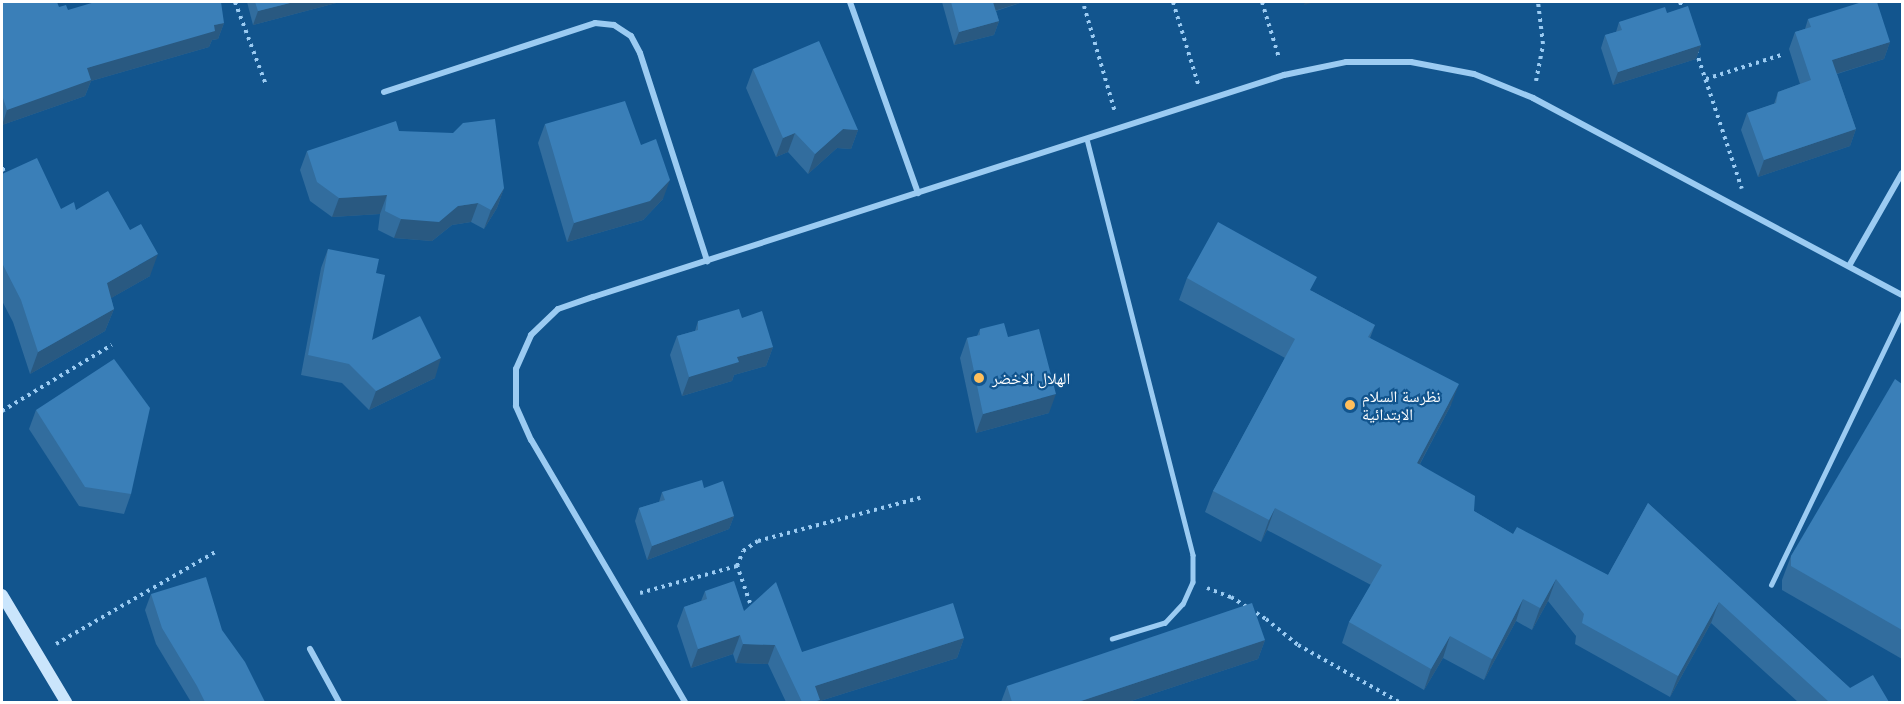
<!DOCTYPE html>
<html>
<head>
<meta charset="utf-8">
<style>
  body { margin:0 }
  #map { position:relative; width:1904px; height:704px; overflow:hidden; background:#12558e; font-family:Inter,"Noto Naskh Arabic",sans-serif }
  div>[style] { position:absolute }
  .path>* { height:4px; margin-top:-2px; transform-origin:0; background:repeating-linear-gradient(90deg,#9bcbf2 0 3px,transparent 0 7.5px) }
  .lane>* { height:4.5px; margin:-2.25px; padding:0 2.25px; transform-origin:2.25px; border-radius:2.25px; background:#9bcbf2 }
  .street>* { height:6px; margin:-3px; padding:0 3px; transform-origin:3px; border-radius:3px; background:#9bcbf2 }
  .secondary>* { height:12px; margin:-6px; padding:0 6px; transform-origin:6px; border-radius:6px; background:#cae5fc }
  .wall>* { inset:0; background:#326d9e }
  .shaded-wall>* { inset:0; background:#295981 }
  .building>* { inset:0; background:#3a7fb8 }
  .dots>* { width:16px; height:16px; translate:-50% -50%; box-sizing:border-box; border:3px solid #12558e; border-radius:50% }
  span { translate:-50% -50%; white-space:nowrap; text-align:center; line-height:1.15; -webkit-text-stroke:4.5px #12558e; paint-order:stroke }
  .poi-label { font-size:16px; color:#fff }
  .left { translate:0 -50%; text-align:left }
  .frame { position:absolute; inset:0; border:3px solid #fff; pointer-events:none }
</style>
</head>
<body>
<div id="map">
  <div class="path">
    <div style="left:235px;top:2px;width:89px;rotate:69.5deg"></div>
    <div style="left:1173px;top:2px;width:86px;rotate:73deg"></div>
    <div style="left:1262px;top:2px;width:59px;rotate:73.1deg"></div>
    <div style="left:1680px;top:2px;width:11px;rotate:68deg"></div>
    <div style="left:1084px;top:6px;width:110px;rotate:73.7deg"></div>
    <div style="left:1696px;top:51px;width:145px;rotate:71.6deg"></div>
    <div style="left:1706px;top:79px;width:79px;rotate:-17.7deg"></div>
    <div style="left:1536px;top:81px;width:38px;rotate:-79deg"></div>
    <div style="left:1543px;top:44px;width:42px;rotate:-96.8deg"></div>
    <div style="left:2px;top:170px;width:7px;rotate:-34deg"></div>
    <div style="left:2px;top:411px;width:128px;rotate:-31deg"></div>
    <div style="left:1207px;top:588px;width:26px;rotate:21deg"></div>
    <div style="left:1231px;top:597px;width:41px;rotate:32.2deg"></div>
    <div style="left:1266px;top:619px;width:41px;rotate:39.1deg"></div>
    <div style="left:1298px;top:645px;width:116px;rotate:29.4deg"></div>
    <div style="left:640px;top:593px;width:101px;rotate:-15.6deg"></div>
    <div style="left:750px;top:603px;width:39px;rotate:-109deg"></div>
    <div style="left:737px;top:566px;width:16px;rotate:-68deg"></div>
    <div style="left:743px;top:551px;width:18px;rotate:-34deg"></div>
    <div style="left:758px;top:541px;width:168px;rotate:-14.9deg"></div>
    <div style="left:56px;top:644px;width:186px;rotate:-30deg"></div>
  </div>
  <div class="lane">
    <div style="left:1087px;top:139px;width:429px;rotate:75.7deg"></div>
    <div style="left:1193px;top:555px;width:27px;rotate:90deg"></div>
    <div style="left:1193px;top:582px;width:24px;rotate:114deg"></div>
    <div style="left:1183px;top:604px;width:26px;rotate:133deg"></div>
    <div style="left:1165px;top:623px;width:55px;rotate:163.2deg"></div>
    <div style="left:1771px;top:585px;width:302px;rotate:-64.3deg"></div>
  </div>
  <div class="street">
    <div style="left:850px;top:2px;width:203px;rotate:70.4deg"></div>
    <div style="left:384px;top:92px;width:222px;rotate:-18.1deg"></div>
    <div style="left:595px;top:23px;width:19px;rotate:6deg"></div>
    <div style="left:614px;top:25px;width:20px;rotate:33deg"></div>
    <div style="left:631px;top:36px;width:19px;rotate:62deg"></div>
    <div style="left:640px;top:53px;width:219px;rotate:72.1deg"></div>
    <div style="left:1849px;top:266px;width:107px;rotate:-60.3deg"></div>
    <div style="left:310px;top:649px;width:60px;rotate:61.3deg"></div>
    <div style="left:685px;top:702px;width:304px;rotate:-120.4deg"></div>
    <div style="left:531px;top:440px;width:37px;rotate:-114deg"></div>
    <div style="left:516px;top:406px;width:37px;rotate:-90deg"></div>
    <div style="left:516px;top:369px;width:37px;rotate:-66deg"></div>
    <div style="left:531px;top:335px;width:37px;rotate:-44deg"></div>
    <div style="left:558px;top:309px;width:37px;rotate:-19deg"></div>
    <div style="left:593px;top:297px;width:726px;rotate:-17.81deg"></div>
    <div style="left:1284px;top:75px;width:63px;rotate:-11.8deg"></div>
    <div style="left:1346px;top:62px;width:65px"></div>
    <div style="left:1411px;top:62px;width:64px;rotate:10.8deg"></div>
    <div style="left:1474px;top:74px;width:64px;rotate:22.1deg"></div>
    <div style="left:1533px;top:98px;width:418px;rotate:28.1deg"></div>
  </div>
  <div class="secondary">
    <div style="left:2px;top:595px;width:125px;rotate:59.1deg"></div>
  </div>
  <div class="wall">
    <div style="clip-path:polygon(2px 2px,59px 7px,68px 10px,224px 23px,218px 39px,212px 40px,209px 47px,91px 81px,85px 96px,2px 125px)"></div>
    <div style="clip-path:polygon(247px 2px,340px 2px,253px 25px)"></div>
    <div style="clip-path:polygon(942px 2px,1023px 2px,996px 11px,999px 21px,994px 35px,954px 45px)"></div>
    <div style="clip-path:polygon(1667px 13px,1701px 45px,1696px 59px,1613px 85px,1601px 48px,1605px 35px,1616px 32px,1619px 22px)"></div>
    <div style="clip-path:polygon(1808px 19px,1890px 42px,1884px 59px,1837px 74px,1856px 129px,1850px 146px,1758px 177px,1741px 130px,1747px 113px,1774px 104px,1778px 92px,1800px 84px,1789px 49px,1795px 32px,1805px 29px)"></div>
    <div style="clip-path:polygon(753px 69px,858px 130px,851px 149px,837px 148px,808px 174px,788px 152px,776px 157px,746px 88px)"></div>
    <div style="clip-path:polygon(545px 124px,641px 145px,663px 199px,643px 220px,567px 242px,538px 143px)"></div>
    <div style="clip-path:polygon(399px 131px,504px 188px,497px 208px,484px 229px,471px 222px,452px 225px,432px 241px,394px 238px,378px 230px,380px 214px,332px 217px,310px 201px,300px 170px,307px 151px)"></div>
    <div style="clip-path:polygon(2px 174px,61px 209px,76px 210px,150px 276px,111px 298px,114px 309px,105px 331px,30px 374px,13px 322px,2px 301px)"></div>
    <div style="clip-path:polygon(328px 249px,376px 273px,372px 340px,435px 378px,369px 410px,342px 383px,301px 375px,321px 268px)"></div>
    <div style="clip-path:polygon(1187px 278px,1312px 291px,1375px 325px,1370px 338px,1451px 405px,1420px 464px,1474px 511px,1513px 534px,1608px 575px,1648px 503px,1850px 688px,1889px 702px,1798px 702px,1711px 623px,1670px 697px,1575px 644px,1576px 636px,1548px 601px,1532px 630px,1516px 621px,1484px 680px,1443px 658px,1424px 690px,1342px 643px,1349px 622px,1371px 585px,1267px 530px,1261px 542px,1205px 512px,1213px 491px,1285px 358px,1179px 300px)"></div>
    <div style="clip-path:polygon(742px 318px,773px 347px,766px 366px,734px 375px,732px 381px,682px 396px,670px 355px,677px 336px,695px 331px,698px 321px)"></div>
    <div style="clip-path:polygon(980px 329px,1008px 337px,1049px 413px,976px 433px,960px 358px,967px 338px,977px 336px)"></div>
    <div style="clip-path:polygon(1902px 384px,1902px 659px,1782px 590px,1782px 580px,1791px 556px)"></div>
    <div style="clip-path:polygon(36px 410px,131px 494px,124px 514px,79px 506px,29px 429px)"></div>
    <div style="clip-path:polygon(704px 488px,734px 516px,729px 529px,647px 560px,635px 521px,639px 508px,659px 502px,662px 492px)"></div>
    <div style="clip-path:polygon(705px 591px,744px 611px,802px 652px,964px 638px,957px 658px,820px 701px,819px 702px,786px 702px,768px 664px,736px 663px,733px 654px,691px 668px,677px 626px,684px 607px,701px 601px)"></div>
    <div style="clip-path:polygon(151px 594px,265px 702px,191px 702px,156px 644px,145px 610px)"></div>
    <div style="clip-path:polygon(1265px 640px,1258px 659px,1128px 702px,1001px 702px,1007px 686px)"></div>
  </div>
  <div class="shaded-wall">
    <div style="clip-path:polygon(294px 2px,340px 2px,253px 25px,258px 11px)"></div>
    <div style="clip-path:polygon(992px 2px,1023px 2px,988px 13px)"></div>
    <div style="clip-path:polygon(1305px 2px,1315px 2px,1304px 5px)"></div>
    <div style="clip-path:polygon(999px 21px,994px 35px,954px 45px,959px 32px)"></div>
    <div style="clip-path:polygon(224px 23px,218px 39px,212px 40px,209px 47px,91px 81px,85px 96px,2px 125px,7px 110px,87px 68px,214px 25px)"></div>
    <div style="clip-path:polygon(1890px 42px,1884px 59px,1826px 77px,1832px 60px)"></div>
    <div style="clip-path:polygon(1701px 45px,1696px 59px,1613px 85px,1618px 72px)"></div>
    <div style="clip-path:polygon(843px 129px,858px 130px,851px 149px,837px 148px,808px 174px,815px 154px)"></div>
    <div style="clip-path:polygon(1856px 129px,1850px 146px,1758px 177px,1764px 160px)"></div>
    <div style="clip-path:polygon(795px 133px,788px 152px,776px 157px,783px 138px)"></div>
    <div style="clip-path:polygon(670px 180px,663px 199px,643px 220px,567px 242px,574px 223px)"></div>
    <div style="clip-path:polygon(504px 188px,497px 208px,484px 229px,491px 210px)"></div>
    <div style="clip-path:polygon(387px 195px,380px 214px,332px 217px,339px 198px)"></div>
    <div style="clip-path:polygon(478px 203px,471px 222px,452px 225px,432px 241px,394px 238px,401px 219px,458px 206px)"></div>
    <div style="clip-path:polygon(158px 254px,150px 276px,99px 305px,107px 283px)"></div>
    <div style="clip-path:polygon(114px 309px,105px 331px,30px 374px,38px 352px)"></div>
    <div style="clip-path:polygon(773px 347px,766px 366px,734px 375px,732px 381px,682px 396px,689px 377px,737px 357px)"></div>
    <div style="clip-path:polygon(441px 358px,435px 378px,369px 410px,376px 391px)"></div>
    <div style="clip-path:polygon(1459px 384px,1451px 405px,1409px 484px,1417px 463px)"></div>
    <div style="clip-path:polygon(1056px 394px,1049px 413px,976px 433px,983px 414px)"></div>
    <div style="clip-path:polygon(1275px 508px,1267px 530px,1261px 542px,1269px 520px)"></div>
    <div style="clip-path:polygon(734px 516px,729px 529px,647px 560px,652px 546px)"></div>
    <div style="clip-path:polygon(1556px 579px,1548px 601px,1532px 630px,1540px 608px)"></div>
    <div style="clip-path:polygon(1523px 599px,1516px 621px,1484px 680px,1492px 659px)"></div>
    <div style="clip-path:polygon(1719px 602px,1711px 623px,1670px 697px,1678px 676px)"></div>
    <div style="clip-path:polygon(740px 635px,733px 654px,691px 668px,698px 649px)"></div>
    <div style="clip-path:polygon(1450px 636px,1443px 658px,1424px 690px,1431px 669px)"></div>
    <div style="clip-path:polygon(964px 638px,957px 658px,820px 701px,819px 702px,809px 702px,815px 686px)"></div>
    <div style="clip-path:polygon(1265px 640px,1258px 659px,1128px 702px,1078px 702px)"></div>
    <div style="clip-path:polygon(743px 644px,775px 645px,768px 664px,736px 663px)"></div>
  </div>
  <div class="building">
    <div style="clip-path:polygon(2px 2px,57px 2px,59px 7px,66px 5px,68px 10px,95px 2px,221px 2px,224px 23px,214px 25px,215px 31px,87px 68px,91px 80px,7px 110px,2px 95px)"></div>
    <div style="clip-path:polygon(255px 2px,294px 2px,258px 11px)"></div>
    <div style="clip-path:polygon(951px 2px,993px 2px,999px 21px,959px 32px)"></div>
    <div style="clip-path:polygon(1862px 2px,1877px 2px,1890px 42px,1832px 60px,1856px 129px,1764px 160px,1747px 113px,1776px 103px,1778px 92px,1811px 80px,1795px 32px,1811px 27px,1808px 19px)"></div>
    <div style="clip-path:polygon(1688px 6px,1701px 45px,1618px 72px,1605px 35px,1622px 30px,1619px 22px,1665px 7px,1667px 13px)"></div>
    <div style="clip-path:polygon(819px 41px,858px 130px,843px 129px,815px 154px,795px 133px,783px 138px,753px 69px)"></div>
    <div style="clip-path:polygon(625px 101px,641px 145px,656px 139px,670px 180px,650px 201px,574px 223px,545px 124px)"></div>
    <div style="clip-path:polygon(495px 119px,504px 188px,491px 210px,478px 203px,458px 206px,439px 222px,401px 219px,385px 211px,387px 195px,339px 198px,317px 182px,307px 151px,396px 121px,399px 131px,453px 133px,463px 123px)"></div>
    <div style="clip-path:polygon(37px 158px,61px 209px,74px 202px,76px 210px,108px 191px,130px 230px,141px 224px,158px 254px,107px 283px,114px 309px,38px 352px,21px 300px,2px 263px,2px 174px)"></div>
    <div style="clip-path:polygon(1218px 222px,1317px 277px,1310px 290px,1375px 325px,1368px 337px,1459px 384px,1417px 463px,1475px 496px,1474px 511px,1513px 534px,1517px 527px,1608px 575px,1648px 503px,1850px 688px,1873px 675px,1889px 702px,1825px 702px,1828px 701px,1719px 602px,1678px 676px,1582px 623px,1584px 614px,1556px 579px,1540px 608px,1523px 599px,1492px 659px,1450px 636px,1431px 669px,1349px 622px,1382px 565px,1275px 508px,1269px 520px,1213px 491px,1295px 339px,1187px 278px)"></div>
    <div style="clip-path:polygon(328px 249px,379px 259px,376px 273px,385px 275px,372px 340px,420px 316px,441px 358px,376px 391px,349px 364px,308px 355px)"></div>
    <div style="clip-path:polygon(739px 309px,742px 318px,762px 311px,773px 347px,737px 357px,739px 362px,689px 377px,677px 336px,698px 330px,698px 321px)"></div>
    <div style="clip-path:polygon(1004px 323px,1008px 337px,1039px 329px,1056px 394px,983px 414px,967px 338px,980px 335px,980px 329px)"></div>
    <div style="clip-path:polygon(114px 359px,150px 408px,131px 494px,85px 487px,36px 410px)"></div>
    <div style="clip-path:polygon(1895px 379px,1902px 384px,1902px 630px,1791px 566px,1791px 556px)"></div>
    <div style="clip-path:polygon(702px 480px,704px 488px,723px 481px,734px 516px,652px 546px,639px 508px,665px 500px,662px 492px)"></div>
    <div style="clip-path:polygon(206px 577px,222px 630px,245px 662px,265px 702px,205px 702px,197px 686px,162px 628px,151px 594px)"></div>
    <div style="clip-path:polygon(734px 581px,744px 611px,776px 582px,802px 652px,953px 603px,964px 638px,815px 686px,820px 700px,814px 702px,802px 702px,775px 645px,743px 644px,740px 635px,698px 649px,684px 607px,707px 599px,705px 591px)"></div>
    <div style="clip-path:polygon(1252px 603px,1265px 640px,1078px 702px,1012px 702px,1007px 686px)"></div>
  </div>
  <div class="dots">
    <div style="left:979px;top:378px;background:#ffbf5c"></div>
    <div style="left:1350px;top:405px;background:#ffbf5c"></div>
  </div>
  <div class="poi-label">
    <span class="left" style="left:992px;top:378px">الهلال الاخضر</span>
    <span class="left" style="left:1362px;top:405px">نظرسة السلام<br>الابتدائية</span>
  </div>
  <div class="frame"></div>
</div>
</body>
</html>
